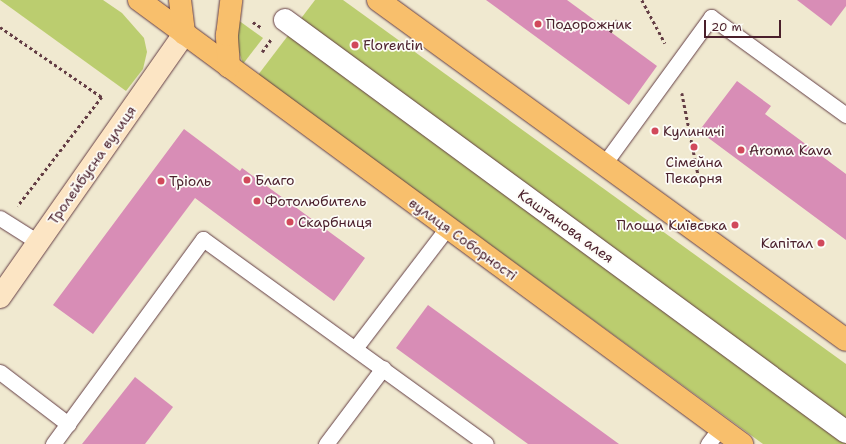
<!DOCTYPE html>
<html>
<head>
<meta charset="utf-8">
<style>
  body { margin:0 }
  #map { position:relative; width:846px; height:444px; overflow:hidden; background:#f0e9d0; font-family:"Shantell Sans",sans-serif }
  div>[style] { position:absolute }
  .green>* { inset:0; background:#bbcd6f }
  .building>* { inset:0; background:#d88db6 }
  .path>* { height:2.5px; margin-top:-1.25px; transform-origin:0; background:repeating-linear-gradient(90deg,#633d44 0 3px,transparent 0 6px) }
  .roads { filter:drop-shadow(0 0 1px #633d44) drop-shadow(0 0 1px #633d44) }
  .lane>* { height:15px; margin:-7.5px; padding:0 7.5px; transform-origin:7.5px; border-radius:7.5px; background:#fff }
  .street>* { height:22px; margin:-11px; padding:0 11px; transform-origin:11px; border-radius:11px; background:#fff }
  .secondary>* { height:22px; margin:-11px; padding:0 11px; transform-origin:11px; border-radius:11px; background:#fce5c4 }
  .primary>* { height:22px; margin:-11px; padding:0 11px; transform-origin:11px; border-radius:11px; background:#f8bf6c }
  .dots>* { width:11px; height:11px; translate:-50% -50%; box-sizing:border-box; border:2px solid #fdfcf7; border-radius:50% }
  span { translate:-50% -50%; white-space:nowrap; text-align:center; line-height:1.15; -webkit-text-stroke:3.5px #fdfcf7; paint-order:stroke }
  .poi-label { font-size:14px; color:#4a1f2b }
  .left { translate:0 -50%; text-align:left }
  .right { translate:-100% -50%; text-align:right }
  .street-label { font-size:14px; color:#4a1f2b }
  .scale { position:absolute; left:704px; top:20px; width:77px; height:18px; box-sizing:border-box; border:2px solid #4a1f2b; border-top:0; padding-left:5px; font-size:12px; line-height:14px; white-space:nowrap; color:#4a1f2b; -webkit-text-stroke:3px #fdfcf7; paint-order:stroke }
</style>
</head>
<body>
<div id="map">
  <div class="green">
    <div style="clip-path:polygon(0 0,103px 0,122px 13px,144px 38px,147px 52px,143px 69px,126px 91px)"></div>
    <div style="clip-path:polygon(315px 0,343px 0,846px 364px,846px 444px,763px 444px,258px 75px)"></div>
    <div style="clip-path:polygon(238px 20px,263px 38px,243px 64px,236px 43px)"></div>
  </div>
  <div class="building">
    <div style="clip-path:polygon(486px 0,567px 0,657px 66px,629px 105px)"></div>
    <div style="clip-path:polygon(797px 0,846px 0,846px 6px,831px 26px)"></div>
    <div style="clip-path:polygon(737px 81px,771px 106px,765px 114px,846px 174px,846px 240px,699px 131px)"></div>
    <div style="clip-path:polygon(184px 129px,240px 171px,242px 168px,365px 258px,334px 301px,195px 198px,93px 334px,53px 305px)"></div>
    <div style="clip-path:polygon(428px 305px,619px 444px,528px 444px,396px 348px)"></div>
    <div style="clip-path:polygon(135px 377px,173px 407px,145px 444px,82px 444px)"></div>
  </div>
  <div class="path">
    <div style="left:642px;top:0;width:49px;rotate:61.9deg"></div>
    <div style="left:253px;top:22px;width:11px;rotate:34deg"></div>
    <div style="left:0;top:27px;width:124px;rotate:34.5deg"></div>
    <div style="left:102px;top:97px;width:138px;rotate:127.6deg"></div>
    <div style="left:610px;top:32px;width:14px;rotate:-60deg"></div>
    <div style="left:262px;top:52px;width:16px;rotate:-55deg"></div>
    <div style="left:682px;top:93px;width:83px;rotate:78.8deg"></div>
  </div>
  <div class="roads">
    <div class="lane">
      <div style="left:604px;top:164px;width:182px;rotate:-53.9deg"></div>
      <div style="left:711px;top:17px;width:167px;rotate:36deg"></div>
      <div style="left:0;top:218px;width:45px;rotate:32.3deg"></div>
      <div style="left:356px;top:347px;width:150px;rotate:-52.6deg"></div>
      <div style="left:0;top:372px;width:86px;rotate:37.4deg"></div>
      <div style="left:53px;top:444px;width:254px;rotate:-53.8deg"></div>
      <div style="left:203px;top:239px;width:349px;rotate:35.9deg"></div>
      <div style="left:326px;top:444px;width:95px;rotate:-53.1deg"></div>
      <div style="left:708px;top:444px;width:20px;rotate:-53deg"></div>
    </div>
    <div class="street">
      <div style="left:285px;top:20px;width:696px;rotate:36.29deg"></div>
    </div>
    <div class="secondary">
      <div style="left:0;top:297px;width:321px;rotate:-55deg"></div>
    </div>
    <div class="primary">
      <div style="left:139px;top:0;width:749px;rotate:36.36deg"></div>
      <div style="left:180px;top:0;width:34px;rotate:83deg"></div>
      <div style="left:378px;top:0;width:578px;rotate:36deg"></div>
      <div style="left:229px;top:67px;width:32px;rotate:-94deg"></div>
      <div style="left:227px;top:35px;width:35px;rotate:-83deg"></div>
    </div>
  </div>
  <div class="dots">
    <div style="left:538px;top:24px;background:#d1495b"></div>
    <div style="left:355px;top:45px;background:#d1495b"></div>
    <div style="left:655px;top:131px;background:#d1495b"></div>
    <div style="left:694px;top:147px;background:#d1495b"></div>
    <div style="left:741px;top:150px;background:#d1495b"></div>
    <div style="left:247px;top:180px;background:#d1495b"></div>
    <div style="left:161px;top:181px;background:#d1495b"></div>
    <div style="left:257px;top:201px;background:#d1495b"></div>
    <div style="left:290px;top:222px;background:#d1495b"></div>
    <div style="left:735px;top:225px;background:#d1495b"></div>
    <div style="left:821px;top:243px;background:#d1495b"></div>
  </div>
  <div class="poi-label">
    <span class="left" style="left:546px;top:24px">Подорожник</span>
    <span class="left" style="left:363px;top:45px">Florentin</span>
    <span class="left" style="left:663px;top:131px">Кулиничі</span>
    <span class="left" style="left:749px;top:150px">Aroma Kava</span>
    <span style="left:694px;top:170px">Сімейна<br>Пекарня</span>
    <span class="left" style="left:255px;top:180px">Благо</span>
    <span class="left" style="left:169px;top:181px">Тріоль</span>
    <span class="left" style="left:265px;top:201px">Фотолюбитель</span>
    <span class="left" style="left:298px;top:222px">Скарбниця</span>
    <span class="right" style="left:727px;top:225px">Площа Київська</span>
    <span class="right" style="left:813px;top:243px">Капітал</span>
  </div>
  <div class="street-label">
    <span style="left:92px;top:165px;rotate:-55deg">Тролейбусна вулиця</span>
    <span style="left:566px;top:226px;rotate:36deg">Каштанова алея</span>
    <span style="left:463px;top:239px;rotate:36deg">вулиця Соборності</span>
  </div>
  <div class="scale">20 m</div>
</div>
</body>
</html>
